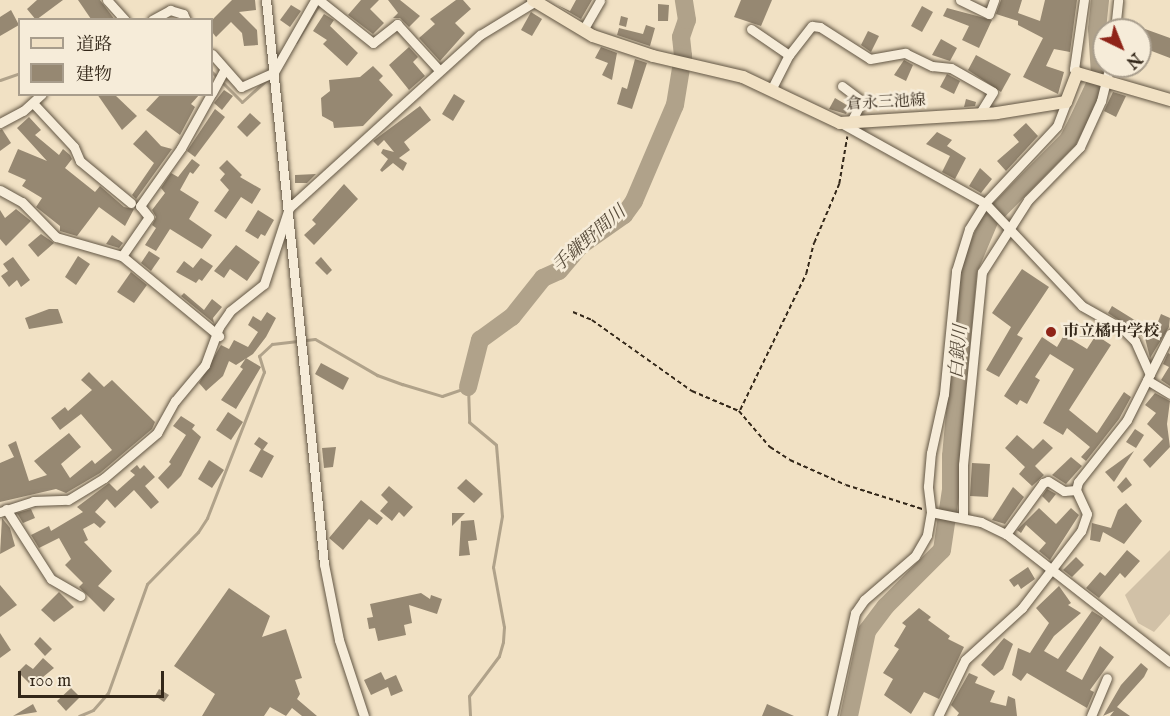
<!DOCTYPE html>
<html>
<head>
<meta charset="utf-8">
<style>
  body { margin:0 }
  #map { position:relative; width:1170px; height:716px; overflow:hidden; background:#f1e1c4; font-family:"IM FELL English","Noto Serif JP",serif }
  div>[style] { position:absolute }
  .green>* { inset:0; background:#d1c1a7 }
  .stream>* { height:3px; margin:-1.5px; padding:0 1.5px; transform-origin:1.5px; border-radius:1.5px; background:#b0a28a }
  .river>* { height:18px; margin:-9px; padding:0 9px; transform-origin:9px; border-radius:9px; background:#b0a28a }
  .building>* { inset:0; background:#968872 }
  .path>* { height:1.5px; margin-top:-0.75px; transform-origin:0; background:repeating-linear-gradient(90deg,#332719 0 4.5px,transparent 0 7.5px) }
  .roads { filter:drop-shadow(0 0 2px #625644) drop-shadow(0 0 2px #625644) }
  .minor>* { height:9px; margin:-4.5px; padding:0 4.5px; transform-origin:4.5px; border-radius:4.5px; background:#f6ecd9 }
  .major>* { height:12px; margin:-6px; padding:0 6px; transform-origin:6px; border-radius:6px; background:#f1e1c4 }
  .dots>* { width:16px; height:16px; translate:-50% -50%; box-sizing:border-box; border:3px solid #f6ecd9; border-radius:50% }
  span { translate:-50% -50%; white-space:nowrap; text-align:center; line-height:1.15; -webkit-text-stroke:5px #f6ecd9; paint-order:stroke }
  .street-label { font-size:16px; color:#332719 }
  .poi-label { font-size:16px; color:#332719; font-weight:700 }
  .left { translate:0 -50%; text-align:left }
  .water-label { font-size:18px; color:#584c3b; font-style:italic }
  .legend { position:absolute; left:18px; top:18px; width:195px; height:78px; box-sizing:border-box; background:#f6ecd9; border:2px solid #a89d8c; margin:0; padding:8px 10px; list-style:none; font-size:18px; color:#332719 }
  .legend li { display:flex; align-items:center; gap:12px; height:30px }
  .legend b { width:30px; border:2px solid #a89d8c }
  .north { position:absolute; left:1092px; top:18px; width:60px; height:60px; box-sizing:border-box; background:#f6ecd9; border:2px solid #a89d8c; border-radius:50%; rotate:137deg; font-size:16px; font-weight:700; line-height:24px; text-align:center; color:#332719 }
  .north::after { content:''; display:block; margin:auto; width:21px; height:27px; background:#8f2418; clip-path:polygon(50% 0,100% 100%,50% 72%,0 100%) }
  .scale { position:absolute; left:18px; top:671px; width:146px; height:27px; box-sizing:border-box; border:3px solid #332719; border-top:0; padding-left:8px; font-size:18px; line-height:21px; white-space:nowrap; color:#332719; -webkit-text-stroke:4px #f6ecd9; paint-order:stroke }
</style>
</head>
<body>
<div id="map">
  <div class="green">
    <div style="clip-path:polygon(1170px 550px,1170px 614px,1154px 632px,1138px 623px,1125px 595px)"></div>
  </div>
  <div class="stream">
    <div style="left:296px;top:42px;width:44px;rotate:-58.8deg"></div>
    <div style="left:212px;top:72px;width:42px;rotate:45deg"></div>
    <div style="left:242px;top:102px;width:36px;rotate:-42deg"></div>
    <div style="left:0;top:80px;width:21px;rotate:-19deg"></div>
    <div style="left:79px;top:716px;width:15px;rotate:-23deg"></div>
    <div style="left:93px;top:710px;width:23px;rotate:-49deg"></div>
    <div style="left:108px;top:693px;width:116px;rotate:-70.3deg"></div>
    <div style="left:147px;top:584px;width:73px;rotate:-45.6deg"></div>
    <div style="left:198px;top:532px;width:17px;rotate:-57deg"></div>
    <div style="left:207px;top:518px;width:157px;rotate:-68.7deg"></div>
    <div style="left:264px;top:372px;width:17px;rotate:-107deg"></div>
    <div style="left:259px;top:356px;width:18px;rotate:-43deg"></div>
    <div style="left:272px;top:344px;width:43px;rotate:-6.6deg"></div>
    <div style="left:315px;top:339px;width:72px;rotate:30.1deg"></div>
    <div style="left:377px;top:375px;width:27px;rotate:20deg"></div>
    <div style="left:402px;top:384px;width:42px;rotate:16.7deg"></div>
    <div style="left:442px;top:396px;width:28px;rotate:-19deg"></div>
    <div style="left:468px;top:387px;width:35px;rotate:88deg"></div>
    <div style="left:469px;top:422px;width:35px;rotate:40deg"></div>
    <div style="left:496px;top:445px;width:71px;rotate:85.2deg"></div>
    <div style="left:502px;top:516px;width:52px;rotate:100deg"></div>
    <div style="left:493px;top:567px;width:61px;rotate:79.6deg"></div>
    <div style="left:504px;top:627px;width:15px;rotate:94deg"></div>
    <div style="left:503px;top:642px;width:15px;rotate:106deg"></div>
    <div style="left:499px;top:656px;width:50px;rotate:126.9deg"></div>
    <div style="left:469px;top:696px;width:20px;rotate:87deg"></div>
  </div>
  <div class="river">
    <div style="left:468px;top:387px;width:49px;rotate:-75.7deg"></div>
    <div style="left:480px;top:340px;width:39px;rotate:-36deg"></div>
    <div style="left:512px;top:317px;width:50px;rotate:-51.5deg"></div>
    <div style="left:543px;top:278px;width:17px;rotate:-24deg"></div>
    <div style="left:559px;top:271px;width:33px;rotate:-50deg"></div>
    <div style="left:580px;top:246px;width:54px;rotate:-35.2deg"></div>
    <div style="left:624px;top:215px;width:17px;rotate:-54deg"></div>
    <div style="left:634px;top:201px;width:104px;rotate:-66.9deg"></div>
    <div style="left:675px;top:105px;width:50px;rotate:-80.7deg"></div>
    <div style="left:683px;top:56px;width:19px;rotate:-96deg"></div>
    <div style="left:681px;top:37px;width:18px;rotate:-71deg"></div>
    <div style="left:687px;top:20px;width:20px;rotate:-99deg"></div>
    <div style="left:849px;top:716px;width:87px;rotate:-78deg"></div>
    <div style="left:867px;top:631px;width:31px;rotate:-53deg"></div>
    <div style="left:886px;top:606px;width:79px;rotate:-45deg"></div>
    <div style="left:942px;top:550px;width:61px;rotate:-81.5deg"></div>
    <div style="left:951px;top:490px;width:34px;rotate:-90deg"></div>
    <div style="left:951px;top:456px;width:186px;rotate:-84.7deg"></div>
    <div style="left:968px;top:271px;width:56px;rotate:-67.1deg"></div>
    <div style="left:990px;top:219px;width:111px;rotate:-45.4deg"></div>
    <div style="left:1068px;top:140px;width:19px;rotate:-62deg"></div>
    <div style="left:1077px;top:123px;width:54px;rotate:-64.9deg"></div>
    <div style="left:1100px;top:74px;width:45px;rotate:-93.8deg"></div>
    <div style="left:1097px;top:29px;width:29px;rotate:-84deg"></div>
  </div>
  <div class="building">
    <div style="clip-path:polygon(37px 0,63px 0,36px 20px,27px 9px)"></div>
    <div style="clip-path:polygon(78px 0,100px 0,115px 20px,91px 19px)"></div>
    <div style="clip-path:polygon(232px 0,255px 0,256px 10px,239px 12px,257px 30px,258px 45px,244px 46px,242px 33px,231px 22px,216px 37px,212px 32px,212px 20px)"></div>
    <div style="clip-path:polygon(361px 0,379px 0,370px 9px,384px 23px,373px 34px,348px 15px)"></div>
    <div style="clip-path:polygon(388px 0,400px 0,420px 16px,409px 27px,400px 18px,393px 18px,398px 13px)"></div>
    <div style="clip-path:polygon(456px 0,463px 0,471px 9px,455px 23px,465px 33px,440px 61px,419px 38px,435px 24px,430px 19px)"></div>
    <div style="clip-path:polygon(576px 0,592px 0,581px 19px,557px 5px,570px 11px)"></div>
    <div style="clip-path:polygon(741px 0,772px 0,761px 26px,734px 17px)"></div>
    <div style="clip-path:polygon(1001px 0,1022px 0,1018px 13px,1040px 21px,1045px 0,1077px 0,1070px 52px,1054px 49px,1046px 66px,1064px 72px,1058px 94px,1023px 77px,1043px 38px,1018px 25px,1018px 21px,996px 14px)"></div>
    <div style="clip-path:polygon(658px 4px,669px 5px,668px 21px,658px 21px)"></div>
    <div style="clip-path:polygon(291px 5px,301px 11px,290px 27px,280px 20px)"></div>
    <div style="clip-path:polygon(922px 6px,933px 12px,922px 32px,911px 26px)"></div>
    <div style="clip-path:polygon(947px 8px,992px 20px,979px 48px,962px 40px,969px 26px,943px 16px)"></div>
    <div style="clip-path:polygon(11px 10px,19px 25px,0 36px,0 17px)"></div>
    <div style="clip-path:polygon(531px 12px,542px 19px,532px 36px,521px 30px)"></div>
    <div style="clip-path:polygon(324px 14px,334px 20px,330px 26px,358px 53px,347px 66px,323px 44px,327px 40px,313px 31px)"></div>
    <div style="clip-path:polygon(621px 16px,628px 18px,626px 27px,619px 25px)"></div>
    <div style="clip-path:polygon(646px 25px,655px 28px,650px 46px,617px 35px,619px 28px,643px 34px)"></div>
    <div style="clip-path:polygon(1145px 29px,1170px 38px,1170px 58px,1149px 50px,1140px 72px,1140px 42px)"></div>
    <div style="clip-path:polygon(868px 31px,879px 36px,871px 52px,861px 45px)"></div>
    <div style="clip-path:polygon(941px 39px,957px 48px,950px 61px,932px 55px)"></div>
    <div style="clip-path:polygon(409px 47px,418px 57px,413px 62px,425px 76px,409px 90px,389px 65px)"></div>
    <div style="clip-path:polygon(601px 47px,617px 53px,612px 80px,602px 75px,608px 63px,595px 58px)"></div>
    <div style="clip-path:polygon(976px 55px,1011px 74px,1001px 92px,968px 70px)"></div>
    <div style="clip-path:polygon(635px 59px,647px 63px,632px 109px,617px 104px,622px 87px,627px 89px)"></div>
    <div style="clip-path:polygon(904px 60px,913px 65px,906px 81px,894px 75px)"></div>
    <div style="clip-path:polygon(373px 66px,383px 76px,379px 80px,393px 95px,363px 126px,334px 128px,333px 122px,322px 116px,321px 98px,330px 91px,329px 80px,360px 77px)"></div>
    <div style="clip-path:polygon(947px 74px,960px 81px,954px 94px,940px 87px)"></div>
    <div style="clip-path:polygon(224px 90px,233px 96px,222px 110px,214px 103px)"></div>
    <div style="clip-path:polygon(1113px 92px,1126px 96px,1116px 117px,1104px 111px)"></div>
    <div style="clip-path:polygon(97px 94px,114px 94px,137px 116px,122px 130px)"></div>
    <div style="clip-path:polygon(161px 94px,200px 94px,191px 104px,195px 107px,180px 135px,146px 110px)"></div>
    <div style="clip-path:polygon(454px 94px,465px 101px,453px 121px,442px 114px)"></div>
    <div style="clip-path:polygon(835px 98px,850px 107px,846px 114px,829px 109px)"></div>
    <div style="clip-path:polygon(966px 99px,976px 102px,975px 106px,964px 107px)"></div>
    <div style="clip-path:polygon(420px 106px,431px 120px,404px 142px,410px 150px,399px 158px,407px 163px,403px 171px,393px 163px,382px 172px,380px 170px,388px 159px,381px 153px,383px 149px,394px 152px,384px 140px,378px 146px,373px 141px)"></div>
    <div style="clip-path:polygon(215px 109px,225px 117px,195px 157px,187px 151px)"></div>
    <div style="clip-path:polygon(250px 113px,261px 123px,247px 137px,237px 127px)"></div>
    <div style="clip-path:polygon(29px 117px,41px 130px,35px 135px,59px 155px,63px 149px,70px 155px,72px 159px,65px 168px,95px 192px,100px 186px,124px 207px,134px 209px,125px 226px,99px 207px,77px 236px,60px 231px,60px 226px,36px 207px,42px 198px,22px 186px,26px 180px,8px 172px,18px 149px,47px 161px,17px 128px)"></div>
    <div style="clip-path:polygon(1026px 123px,1038px 136px,1006px 171px,997px 161px,1019px 142px,1013px 135px)"></div>
    <div style="clip-path:polygon(2px 129px,11px 143px,0 151px,0 130px)"></div>
    <div style="clip-path:polygon(146px 130px,161px 146px,172px 149px,136px 199px,132px 195px,154px 163px,133px 144px)"></div>
    <div style="clip-path:polygon(937px 132px,952px 140px,947px 146px,966px 158px,955px 179px,942px 172px,950px 156px,926px 144px)"></div>
    <div style="clip-path:polygon(192px 159px,200px 165px,193px 174px,190px 172px,180px 190px,199px 202px,189px 219px,212px 235px,202px 249px,170px 229px,156px 251px,145px 245px,156px 228px,152px 225px,156px 217px,152px 210px,165px 193px,161px 188px,171px 173px,178px 177px)"></div>
    <div style="clip-path:polygon(227px 160px,242px 175px,240px 177px,261px 189px,252px 204px,241px 197px,226px 219px,214px 211px,229px 190px,220px 180px,225px 174px,219px 168px)"></div>
    <div style="clip-path:polygon(980px 168px,992px 179px,981px 193px,969px 186px)"></div>
    <div style="clip-path:polygon(316px 174px,307px 183px,295px 183px,295px 175px)"></div>
    <div style="clip-path:polygon(344px 184px,358px 199px,314px 245px,304px 235px,316px 224px,312px 220px)"></div>
    <div style="clip-path:polygon(16px 209px,31px 221px,6px 246px,0 239px,0 210px,5px 218px)"></div>
    <div style="clip-path:polygon(258px 210px,274px 220px,265px 236px,261px 234px,258px 239px,245px 231px)"></div>
    <div style="clip-path:polygon(41px 234px,54px 243px,38px 257px,28px 245px)"></div>
    <div style="clip-path:polygon(112px 235px,123px 243px,119px 248px,106px 244px)"></div>
    <div style="clip-path:polygon(236px 245px,260px 262px,247px 281px,230px 269px,224px 278px,214px 271px)"></div>
    <div style="clip-path:polygon(149px 251px,160px 258px,151px 271px,141px 263px)"></div>
    <div style="clip-path:polygon(78px 256px,90px 264px,76px 285px,65px 277px)"></div>
    <div style="clip-path:polygon(13px 257px,30px 280px,21px 287px,17px 280px,9px 287px,1px 276px,8px 271px,3px 264px)"></div>
    <div style="clip-path:polygon(321px 257px,332px 270px,327px 275px,315px 263px)"></div>
    <div style="clip-path:polygon(201px 258px,213px 266px,202px 281px,199px 279px,196px 283px,176px 272px,184px 261px,193px 268px)"></div>
    <div style="clip-path:polygon(1022px 269px,1049px 287px,1017px 335px,1023px 338px,999px 377px,986px 370px,1011px 327px,992px 313px)"></div>
    <div style="clip-path:polygon(131px 272px,147px 285px,134px 303px,117px 292px)"></div>
    <div style="clip-path:polygon(184px 293px,204px 310px,212px 299px,222px 307px,213px 318px,214px 323px,181px 296px)"></div>
    <div style="clip-path:polygon(1112px 306px,1154px 332px,1161px 314px,1170px 318px,1169px 327px,1150px 358px,1145px 338px,1108px 313px)"></div>
    <div style="clip-path:polygon(49px 309px,58px 309px,63px 323px,29px 329px,25px 318px)"></div>
    <div style="clip-path:polygon(267px 312px,276px 318px,266px 337px,253px 354px,236px 365px,229px 361px,223px 376px,206px 391px,199px 383px,221px 345px,229px 349px,234px 340px,248px 347px,258px 332px,248px 325px,253px 316px,261px 321px)"></div>
    <div style="clip-path:polygon(1064px 335px,1087px 349px,1096px 335px,1111px 345px,1069px 410px,1097px 433px,1124px 392px,1131px 397px,1119px 419px,1086px 461px,1081px 457px,1090px 447px,1067px 428px,1063px 435px,1043px 423px,1074px 369px,1050px 354px,1035px 377px,1040px 380px,1027px 404px,1020px 400px,1017px 405px,1004px 396px,1042px 337px,1057px 347px)"></div>
    <div style="clip-path:polygon(1168px 353px,1170px 354px,1170px 386px,1161px 380px,1169px 367px,1163px 364px)"></div>
    <div style="clip-path:polygon(246px 358px,261px 367px,236px 409px,221px 400px,243px 369px,240px 367px)"></div>
    <div style="clip-path:polygon(321px 363px,349px 378px,343px 390px,315px 374px)"></div>
    <div style="clip-path:polygon(89px 372px,104px 387px,112px 380px,155px 422px,152px 429px,100px 473px,66px 493px,56px 489px,0 502px,0 463px,14px 457px,8px 445px,16px 441px,29px 481px,47px 475px,34px 461px,69px 433px,81px 447px,61px 464px,70px 478px,92px 460px,95px 464px,112px 450px,81px 414px,60px 430px,51px 418px,65px 407px,68px 411px,92px 390px,81px 380px)"></div>
    <div style="clip-path:polygon(1155px 393px,1170px 401px,1167px 424px,1170px 447px,1150px 468px,1143px 460px,1163px 439px,1147px 424px,1156px 413px,1145px 405px)"></div>
    <div style="clip-path:polygon(228px 412px,243px 422px,231px 440px,216px 430px)"></div>
    <div style="clip-path:polygon(181px 416px,195px 425px,192px 429px,201px 437px,181px 476px,168px 489px,158px 478px,171px 464px,169px 462px,186px 435px,173px 426px)"></div>
    <div style="clip-path:polygon(1135px 429px,1144px 435px,1136px 448px,1126px 442px)"></div>
    <div style="clip-path:polygon(1017px 435px,1033px 449px,1043px 439px,1053px 448px,1035px 466px,1044px 475px,1032px 486px,1019px 474px,1025px 467px,1005px 448px)"></div>
    <div style="clip-path:polygon(259px 437px,268px 443px,263px 450px,274px 456px,262px 478px,249px 471px,261px 449px,254px 444px)"></div>
    <div style="clip-path:polygon(336px 447px,333px 467px,324px 468px,322px 448px)"></div>
    <div style="clip-path:polygon(1134px 451px,1114px 482px,1105px 472px)"></div>
    <div style="clip-path:polygon(1071px 457px,1082px 466px,1066px 484px,1052px 475px)"></div>
    <div style="clip-path:polygon(209px 460px,224px 470px,212px 488px,198px 479px)"></div>
    <div style="clip-path:polygon(972px 463px,990px 464px,988px 497px,970px 496px)"></div>
    <div style="clip-path:polygon(137px 465px,140px 469px,144px 465px,155px 477px,145px 486px,159px 502px,151px 509px,134px 490px,115px 508px,107px 499px,95px 512px,106px 522px,100px 528px,94px 523px,83px 529px,88px 540px,84px 542px,112px 571px,98px 586px,115px 599px,104px 612px,79px 587px,83px 583px,65px 565px,71px 559px,59px 538px,39px 548px,31px 535px,49px 526px,51px 531px,83px 512px,77px 507px,109px 483px,117px 491px,135px 475px,130px 471px)"></div>
    <div style="clip-path:polygon(1126px 477px,1132px 485px,1122px 493px,1117px 487px)"></div>
    <div style="clip-path:polygon(466px 479px,483px 494px,474px 503px,457px 488px)"></div>
    <div style="clip-path:polygon(389px 486px,413px 507px,404px 517px,399px 512px,392px 521px,380px 511px,388px 502px,381px 495px)"></div>
    <div style="clip-path:polygon(1013px 487px,1024px 497px,1005px 524px,992px 520px)"></div>
    <div style="clip-path:polygon(1047px 489px,1056px 494px,1049px 503px,1042px 496px)"></div>
    <div style="clip-path:polygon(361px 500px,383px 518px,377px 525px,369px 519px,343px 550px,329px 538px)"></div>
    <div style="clip-path:polygon(1126px 503px,1142px 521px,1124px 544px,1103px 532px,1100px 542px,1090px 540px,1092px 523px,1111px 528px,1118px 510px)"></div>
    <div style="clip-path:polygon(1039px 508px,1056px 524px,1071px 508px,1079px 515px,1050px 560px,1039px 551px,1046px 543px,1026px 525px,1021px 533px,1017px 530px)"></div>
    <div style="clip-path:polygon(31px 509px,35px 518px,23px 523px,17px 513px)"></div>
    <div style="clip-path:polygon(452px 513px,465px 513px,452px 526px)"></div>
    <div style="clip-path:polygon(2px 518px,10px 528px,15px 546px,0 554px)"></div>
    <div style="clip-path:polygon(474px 520px,477px 540px,468px 541px,470px 555px,459px 556px,461px 521px)"></div>
    <div style="clip-path:polygon(1127px 550px,1140px 561px,1125px 578px,1120px 573px,1099px 598px,1086px 588px,1100px 572px,1105px 576px)"></div>
    <div style="clip-path:polygon(1076px 557px,1084px 565px,1072px 577px,1063px 570px)"></div>
    <div style="clip-path:polygon(1028px 567px,1035px 579px,1021px 589px,1018px 584px,1014px 587px,1009px 580px)"></div>
    <div style="clip-path:polygon(0 585px,17px 605px,0 617px)"></div>
    <div style="clip-path:polygon(1059px 586px,1071px 603px,1068px 605px,1081px 613px,1054px 636px,1044px 651px,1058px 659px,1092px 611px,1103px 618px,1066px 671px,1082px 680px,1100px 646px,1114px 657px,1090px 690px,1094px 692px,1087px 708px,1027px 673px,1021px 681px,1012px 675px,1018px 648px,1030px 653px,1049px 623px,1036px 608px)"></div>
    <div style="clip-path:polygon(229px 588px,270px 616px,262px 637px,286px 629px,302px 678px,295px 680px,300px 694px,297px 699px,317px 716px,302px 716px,292px 708px,286px 716px,270px 707px,264px 716px,202px 716px,215px 694px,174px 666px)"></div>
    <div style="clip-path:polygon(59px 592px,74px 607px,54px 622px,41px 610px)"></div>
    <div style="clip-path:polygon(421px 593px,430px 599px,431px 595px,442px 599px,437px 614px,409px 605px,412px 623px,404px 625px,406px 635px,378px 641px,375px 628px,369px 629px,367px 618px,373px 617px,370px 604px)"></div>
    <div style="clip-path:polygon(919px 608px,931px 617px,928px 620px,950px 636px,948px 639px,964px 647px,939px 699px,924px 692px,911px 714px,884px 695px,893px 679px,883px 673px,899px 649px,894px 646px,906px 626px,902px 623px)"></div>
    <div style="clip-path:polygon(0 633px,11px 650px,0 658px)"></div>
    <div style="clip-path:polygon(40px 637px,52px 649px,45px 656px,34px 644px)"></div>
    <div style="clip-path:polygon(1004px 638px,1013px 644px,1003px 669px,994px 676px,981px 665px)"></div>
    <div style="clip-path:polygon(43px 658px,54px 668px,32px 686px,18px 672px,26px 664px,33px 669px)"></div>
    <div style="clip-path:polygon(1141px 663px,1148px 669px,1144px 677px,1117px 707px,1130px 716px,1110px 716px,1114px 711px,1103px 716px,1121px 685px)"></div>
    <div style="clip-path:polygon(381px 672px,385px 680px,396px 675px,403px 691px,391px 696px,388px 687px,371px 695px,364px 680px)"></div>
    <div style="clip-path:polygon(969px 673px,978px 677px,975px 683px,995px 691px,990px 702px,1006px 706px,1008px 696px,1015px 699px,1017px 716px,957px 716px,959px 713px,951px 705px)"></div>
    <div style="clip-path:polygon(71px 688px,80px 697px,66px 711px,57px 701px)"></div>
    <div style="clip-path:polygon(159px 689px,169px 695px,164px 702px,155px 696px)"></div>
    <div style="clip-path:polygon(33px 704px,37px 712px,13px 716px)"></div>
    <div style="clip-path:polygon(767px 704px,794px 716px,762px 716px)"></div>
  </div>
  <div class="path">
    <div style="left:573px;top:312px;width:21px;rotate:23deg"></div>
    <div style="left:592px;top:320px;width:123px;rotate:35.4deg"></div>
    <div style="left:692px;top:391px;width:51px;rotate:23.1deg"></div>
    <div style="left:739px;top:411px;width:48px;rotate:49.3deg"></div>
    <div style="left:770px;top:447px;width:24px;rotate:33deg"></div>
    <div style="left:790px;top:460px;width:61px;rotate:24.1deg"></div>
    <div style="left:846px;top:485px;width:80px;rotate:17.5deg"></div>
    <div style="left:740px;top:410px;width:151px;rotate:-64.1deg"></div>
    <div style="left:806px;top:274px;width:32px;rotate:-76deg"></div>
    <div style="left:814px;top:243px;width:64px;rotate:-67deg"></div>
    <div style="left:839px;top:184px;width:48px;rotate:-80.3deg"></div>
  </div>
  <div class="roads">
    <div class="minor">
      <div style="left:107px;top:0;width:27px;rotate:48deg"></div>
      <div style="left:266px;top:0;width:567px;rotate:84.13deg"></div>
      <div style="left:324px;top:564px;width:77px;rotate:78.8deg"></div>
      <div style="left:339px;top:640px;width:80px;rotate:71.8deg"></div>
      <div style="left:319px;top:0;width:69px;rotate:38.5deg"></div>
      <div style="left:373px;top:43px;width:31px;rotate:-38deg"></div>
      <div style="left:397px;top:24px;width:62px;rotate:47.6deg"></div>
      <div style="left:960px;top:0;width:32px;rotate:26deg"></div>
      <div style="left:989px;top:14px;width:15px;rotate:-70deg"></div>
      <div style="left:152px;top:20px;width:21px;rotate:-29deg"></div>
      <div style="left:170px;top:10px;width:14px;rotate:17deg"></div>
      <div style="left:183px;top:14px;width:7px;rotate:63deg"></div>
      <div style="left:751px;top:29px;width:46px;rotate:34.4deg"></div>
      <div style="left:789px;top:55px;width:37px;rotate:-52deg"></div>
      <div style="left:812px;top:26px;width:8px;rotate:7deg"></div>
      <div style="left:820px;top:27px;width:59px;rotate:32.6deg"></div>
      <div style="left:870px;top:59px;width:36px;rotate:-10deg"></div>
      <div style="left:905px;top:53px;width:30px;rotate:26deg"></div>
      <div style="left:932px;top:66px;width:19px;rotate:6deg"></div>
      <div style="left:951px;top:68px;width:48px;rotate:29.7deg"></div>
      <div style="left:993px;top:92px;width:26px;rotate:122deg"></div>
      <div style="left:583px;top:30px;width:34px;rotate:-60deg"></div>
      <div style="left:1115px;top:30px;width:30px;rotate:-84deg"></div>
      <div style="left:212px;top:54px;width:44px;rotate:48.7deg"></div>
      <div style="left:241px;top:87px;width:36px;rotate:-24deg"></div>
      <div style="left:274px;top:72px;width:83px;rotate:-60.3deg"></div>
      <div style="left:1077px;top:73px;width:5px;rotate:-127deg"></div>
      <div style="left:1074px;top:69px;width:70px;rotate:-81.8deg"></div>
      <div style="left:842px;top:86px;width:25px;rotate:37deg"></div>
      <div style="left:862px;top:101px;width:24px;rotate:118deg"></div>
      <div style="left:772px;top:88px;width:37px;rotate:-63deg"></div>
      <div style="left:212px;top:93px;width:26px;rotate:-62deg"></div>
      <div style="left:33px;top:103px;width:60px;rotate:47deg"></div>
      <div style="left:74px;top:147px;width:15px;rotate:67deg"></div>
      <div style="left:80px;top:161px;width:66px;rotate:39.5deg"></div>
      <div style="left:0;top:123px;width:26px;rotate:-28deg"></div>
      <div style="left:23px;top:111px;width:25px;rotate:-42deg"></div>
      <div style="left:841px;top:123px;width:165px;rotate:29.1deg"></div>
      <div style="left:985px;top:203px;width:141px;rotate:46.7deg"></div>
      <div style="left:1082px;top:306px;width:47px;rotate:29.3deg"></div>
      <div style="left:1123px;top:329px;width:17px;rotate:45deg"></div>
      <div style="left:1135px;top:341px;width:36px;rotate:66deg"></div>
      <div style="left:1150px;top:374px;width:51px;rotate:116.6deg"></div>
      <div style="left:1127px;top:420px;width:79px;rotate:128.3deg"></div>
      <div style="left:1078px;top:482px;width:8px;rotate:104deg"></div>
      <div style="left:1076px;top:490px;width:26px;rotate:65deg"></div>
      <div style="left:1087px;top:514px;width:18px;rotate:109deg"></div>
      <div style="left:1081px;top:531px;width:97px;rotate:127.5deg"></div>
      <div style="left:1022px;top:608px;width:77px;rotate:137.6deg"></div>
      <div style="left:965px;top:660px;width:62px;rotate:115.7deg"></div>
      <div style="left:0;top:190px;width:25px;rotate:29deg"></div>
      <div style="left:22px;top:202px;width:49px;rotate:45.8deg"></div>
      <div style="left:56px;top:237px;width:69px;rotate:16.1deg"></div>
      <div style="left:122px;top:256px;width:126px;rotate:39.5deg"></div>
      <div style="left:122px;top:256px;width:47px;rotate:-55.3deg"></div>
      <div style="left:149px;top:217px;width:14px;rotate:-129deg"></div>
      <div style="left:140px;top:206px;width:71px;rotate:-54.7deg"></div>
      <div style="left:181px;top:148px;width:62px;rotate:-60.9deg"></div>
      <div style="left:1150px;top:374px;width:45px;rotate:-63.4deg"></div>
      <div style="left:1147px;top:380px;width:27px;rotate:31deg"></div>
      <div style="left:6px;top:509px;width:83px;rotate:57.3deg"></div>
      <div style="left:51px;top:579px;width:34px;rotate:30deg"></div>
      <div style="left:0;top:512px;width:35px;rotate:-18deg"></div>
      <div style="left:33px;top:501px;width:35px;rotate:-2deg"></div>
      <div style="left:68px;top:500px;width:42px;rotate:-31.4deg"></div>
      <div style="left:104px;top:478px;width:70px;rotate:-40.3deg"></div>
      <div style="left:157px;top:433px;width:37px;rotate:-61deg"></div>
      <div style="left:175px;top:401px;width:47px;rotate:-50.2deg"></div>
      <div style="left:205px;top:365px;width:40px;rotate:-69.8deg"></div>
      <div style="left:219px;top:327px;width:19px;rotate:-55deg"></div>
      <div style="left:230px;top:311px;width:43px;rotate:-38.5deg"></div>
      <div style="left:264px;top:284px;width:80px;rotate:-71.8deg"></div>
      <div style="left:289px;top:208px;width:258px;rotate:-42.2deg"></div>
      <div style="left:480px;top:35px;width:63px;rotate:-31.4deg"></div>
      <div style="left:931px;top:512px;width:51px;rotate:11.3deg"></div>
      <div style="left:981px;top:522px;width:28px;rotate:26deg"></div>
      <div style="left:1006px;top:534px;width:208px;rotate:38deg"></div>
      <div style="left:963px;top:517px;width:52px;rotate:-90deg"></div>
      <div style="left:963px;top:465px;width:194px;rotate:-84.4deg"></div>
      <div style="left:982px;top:272px;width:85px;rotate:-57.4deg"></div>
      <div style="left:1028px;top:200px;width:74px;rotate:-45.5deg"></div>
      <div style="left:1080px;top:147px;width:51px;rotate:-65.5deg"></div>
      <div style="left:1101px;top:101px;width:36px;rotate:-76deg"></div>
      <div style="left:1006px;top:534px;width:63px;rotate:-54deg"></div>
      <div style="left:1043px;top:483px;width:5px;rotate:-22deg"></div>
      <div style="left:1048px;top:481px;width:19px;rotate:32deg"></div>
      <div style="left:1064px;top:491px;width:12px;rotate:-5deg"></div>
      <div style="left:832px;top:716px;width:106px;rotate:-77.4deg"></div>
      <div style="left:855px;top:613px;width:16px;rotate:-55deg"></div>
      <div style="left:864px;top:600px;width:67px;rotate:-40.8deg"></div>
      <div style="left:915px;top:556px;width:24px;rotate:-60deg"></div>
      <div style="left:927px;top:535px;width:23px;rotate:-80deg"></div>
      <div style="left:931px;top:512px;width:26px;rotate:-97deg"></div>
      <div style="left:928px;top:486px;width:33px;rotate:-85deg"></div>
      <div style="left:931px;top:453px;width:60px;rotate:-77.6deg"></div>
      <div style="left:944px;top:394px;width:124px;rotate:-84.4deg"></div>
      <div style="left:956px;top:271px;width:44px;rotate:-72.8deg"></div>
      <div style="left:969px;top:229px;width:31px;rotate:-58deg"></div>
      <div style="left:985px;top:203px;width:105px;rotate:-46.9deg"></div>
      <div style="left:1057px;top:126px;width:26px;rotate:-69deg"></div>
      <div style="left:1091px;top:716px;width:41px;rotate:-67.2deg"></div>
    </div>
    <div class="major">
      <div style="left:533px;top:0;width:70px;rotate:31deg"></div>
      <div style="left:593px;top:36px;width:63px;rotate:18.4deg"></div>
      <div style="left:653px;top:56px;width:92px;rotate:13.1deg"></div>
      <div style="left:743px;top:77px;width:107px;rotate:25.4deg"></div>
      <div style="left:840px;top:123px;width:157px;rotate:-3.6deg"></div>
      <div style="left:997px;top:113px;width:70px;rotate:-9.1deg"></div>
      <div style="left:1066px;top:102px;width:31px;rotate:-69deg"></div>
      <div style="left:1077px;top:73px;width:97px;rotate:16.2deg"></div>
    </div>
  </div>
  <div class="dots">
    <div style="left:1051px;top:332px;background:#8f2418"></div>
  </div>
  <div class="street-label">
    <span style="left:886px;top:103px;rotate:-3deg">倉永三池線</span>
  </div>
  <div class="poi-label">
    <span class="left" style="left:1063px;top:332px">市立橘中学校</span>
  </div>
  <div class="water-label">
    <span style="left:590px;top:240px;rotate:-41deg">手鎌野間川</span>
    <span style="left:960px;top:352px;rotate:-85deg">白銀川</span>
  </div>
  <ul class="legend">
  <li><b style="height:8px;background:#f1e1c4"></b>道路</li>
  <li><b style="height:16px;background:#968872"></b>建物</li>
  </ul>
  <div class="north">N</div>
  <div class="scale">100 m</div>
</div>
</body>
</html>
